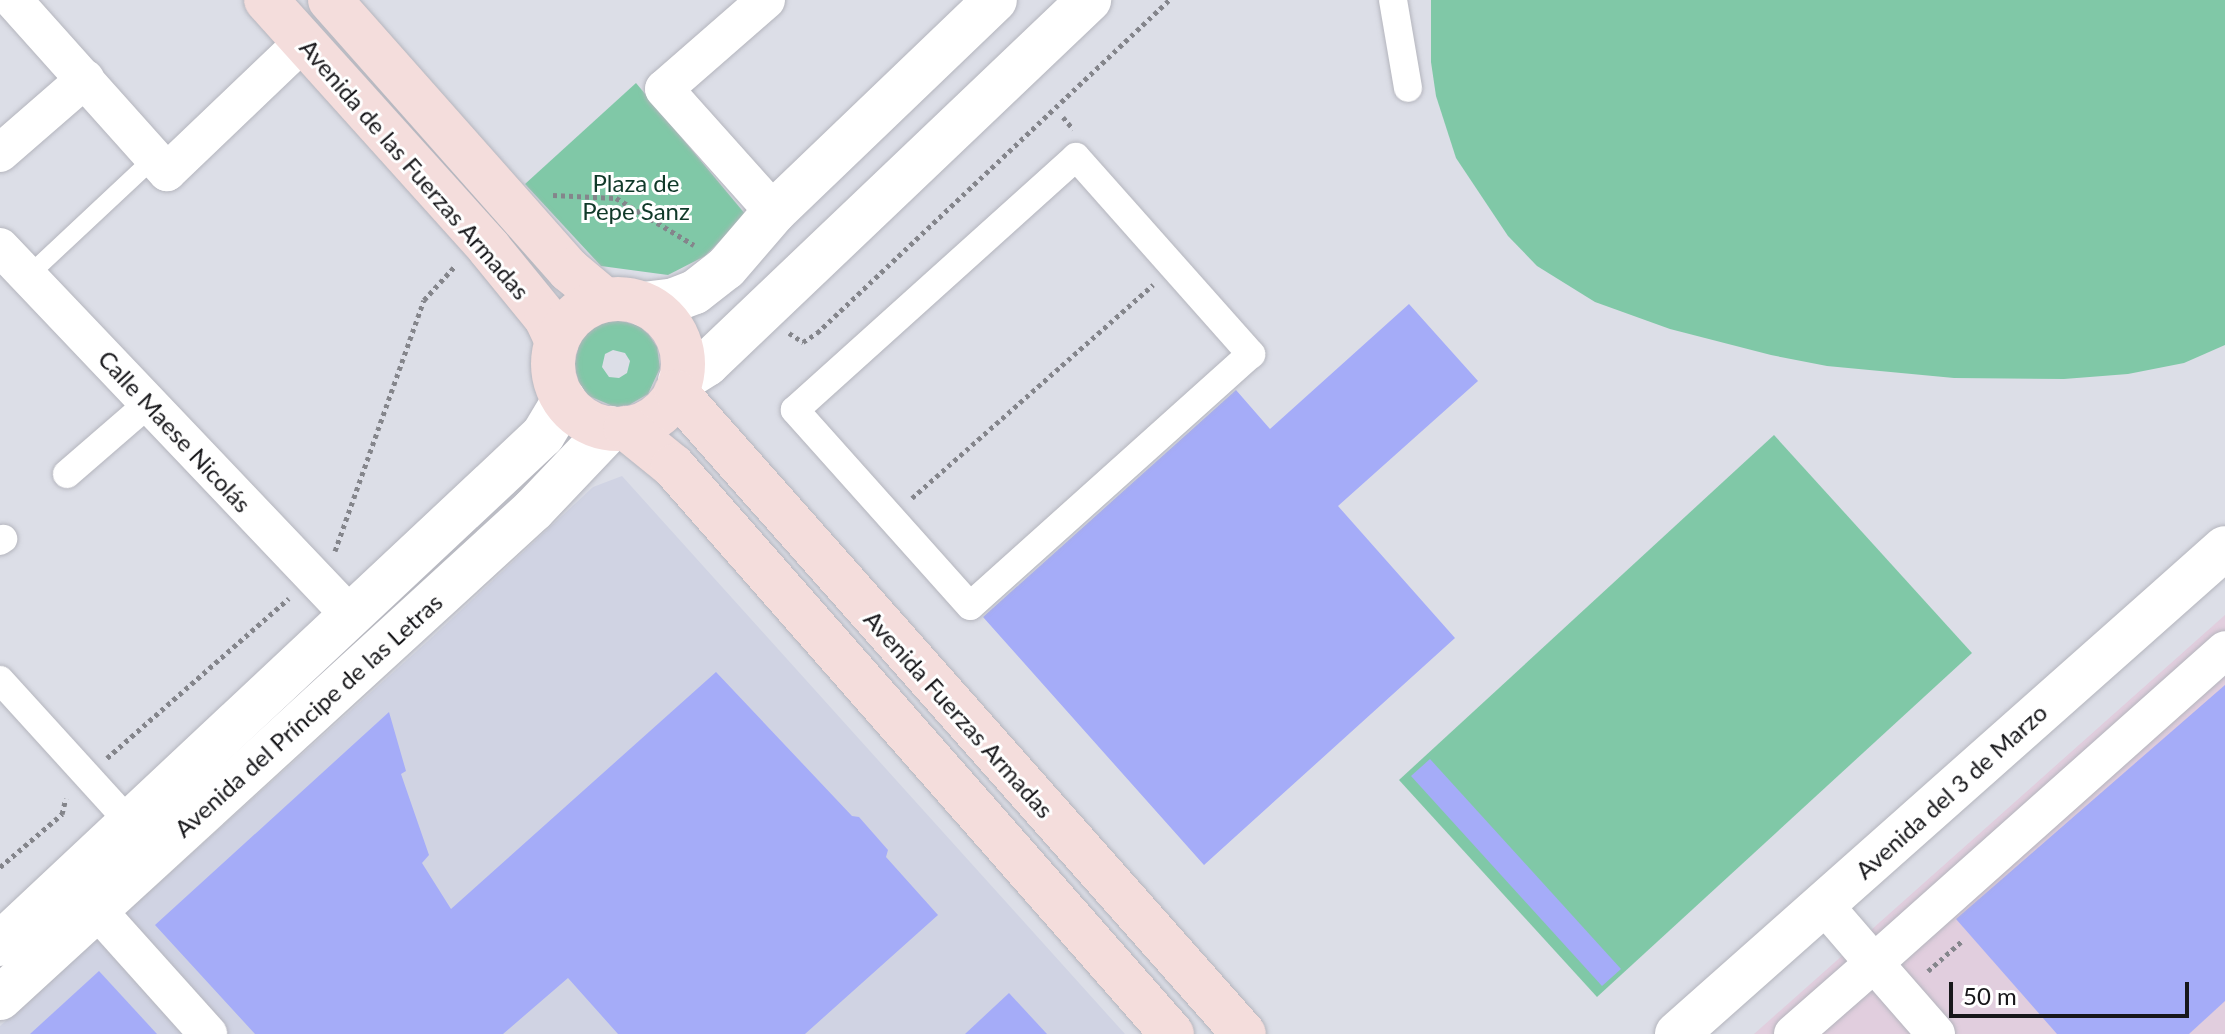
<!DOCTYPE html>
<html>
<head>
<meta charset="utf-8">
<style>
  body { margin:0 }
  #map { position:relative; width:2225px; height:1034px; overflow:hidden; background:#dcdee7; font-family:Lato,sans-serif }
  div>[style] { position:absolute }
  .built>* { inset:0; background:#d0d3e3 }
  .education>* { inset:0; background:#e1cede }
  .green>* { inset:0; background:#80c8a7 }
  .building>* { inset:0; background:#a5acf8 }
  .path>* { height:5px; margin-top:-2.5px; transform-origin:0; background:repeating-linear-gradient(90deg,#84858b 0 4px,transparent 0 8px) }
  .roads { filter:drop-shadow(0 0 2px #b4b5bd) drop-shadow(0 0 2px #b4b5bd) }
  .service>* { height:18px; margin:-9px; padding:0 9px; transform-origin:9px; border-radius:9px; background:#fff }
  .pedestrian>* { height:28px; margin:-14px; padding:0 14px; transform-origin:14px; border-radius:14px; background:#fff }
  .minor>* { height:38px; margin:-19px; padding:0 19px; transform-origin:19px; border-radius:19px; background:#fff }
  .tertiary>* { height:44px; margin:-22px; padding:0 22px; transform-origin:22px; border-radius:22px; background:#fff }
  .secondary>* { height:44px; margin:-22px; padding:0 22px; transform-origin:22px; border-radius:22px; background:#f4dddc }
  .secondary>.ring { margin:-22px; padding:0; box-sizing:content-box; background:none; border:44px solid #f4dddc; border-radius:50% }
  span { translate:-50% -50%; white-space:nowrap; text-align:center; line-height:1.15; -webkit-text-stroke:6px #fff; paint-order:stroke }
  .street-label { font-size:24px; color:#17171a }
  .park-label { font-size:24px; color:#103929 }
  .scale { position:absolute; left:1949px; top:982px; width:240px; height:36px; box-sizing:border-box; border:4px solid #17171a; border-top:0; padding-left:10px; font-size:24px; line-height:28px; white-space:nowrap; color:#17171a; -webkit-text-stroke:6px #fff; paint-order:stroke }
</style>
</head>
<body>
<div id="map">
  <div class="built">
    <div style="clip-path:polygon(622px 476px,1125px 1034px,0 1034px,0 1026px,428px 641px,593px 487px)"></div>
  </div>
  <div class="education">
    <div style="clip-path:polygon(2225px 615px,2225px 1034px,1754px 1034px)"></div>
  </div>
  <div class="green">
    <div style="clip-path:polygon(1431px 0,2225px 0,2225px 345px,2184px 363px,2128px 374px,2064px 379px,1954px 378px,1827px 366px,1771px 355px,1670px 329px,1595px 302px,1537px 266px,1508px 236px,1456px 158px,1436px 96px,1431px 62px)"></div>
    <div style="clip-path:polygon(636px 83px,746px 215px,705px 256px,668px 275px,601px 266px,525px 184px)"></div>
    <div style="clip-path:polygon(evenodd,618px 320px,639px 326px,649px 335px,657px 347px,660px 368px,648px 394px,629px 405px,615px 407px,589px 396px,580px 386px,574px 365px,581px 338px,598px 324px,618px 320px,613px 350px,625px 353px,630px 361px,627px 373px,619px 378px,609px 377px,602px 367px,605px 354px,613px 350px)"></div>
    <div style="clip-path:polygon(1774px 435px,1972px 653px,1597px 997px,1399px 780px)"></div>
  </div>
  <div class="building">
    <div style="clip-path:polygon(1409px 304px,1478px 381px,1338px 506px,1455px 638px,1204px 865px,983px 617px,1236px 390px,1270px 429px)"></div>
    <div style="clip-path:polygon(716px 672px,852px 816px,859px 817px,888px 850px,886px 857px,938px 915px,805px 1034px,618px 1034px,568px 978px,503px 1034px,255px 1034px,155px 925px,389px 712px,406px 771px,401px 774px,429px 855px,422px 863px,451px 909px)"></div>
    <div style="clip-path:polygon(2225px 685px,2225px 1001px,2189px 1034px,2057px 1034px,1956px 919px)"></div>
    <div style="clip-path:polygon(1430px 759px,1621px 969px,1602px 986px,1411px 776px)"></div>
    <div style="clip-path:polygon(99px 971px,157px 1034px,30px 1034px)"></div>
    <div style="clip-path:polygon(1009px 993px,1047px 1034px,965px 1034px)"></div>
  </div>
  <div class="path">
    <div style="left:1063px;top:117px;width:16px;rotate:50deg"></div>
    <div style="left:553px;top:195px;width:63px;rotate:2.7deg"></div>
    <div style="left:616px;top:198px;width:91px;rotate:31.1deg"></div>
    <div style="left:789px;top:333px;width:17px;rotate:33deg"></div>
    <div style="left:803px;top:342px;width:17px;rotate:-33deg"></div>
    <div style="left:817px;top:333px;width:485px;rotate:-43.4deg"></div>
    <div style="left:912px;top:498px;width:322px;rotate:-41.5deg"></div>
    <div style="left:335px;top:551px;width:266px;rotate:-70.5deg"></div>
    <div style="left:424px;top:300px;width:47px;rotate:-47.6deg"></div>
    <div style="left:107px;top:758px;width:242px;rotate:-41.3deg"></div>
    <div style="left:0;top:867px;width:82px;rotate:-40.5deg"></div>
    <div style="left:62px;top:814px;width:16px;rotate:-76deg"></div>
    <div style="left:1928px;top:971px;width:47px;rotate:-41.5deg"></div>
  </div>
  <div class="roads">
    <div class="service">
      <div style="left:28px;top:276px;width:174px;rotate:-43.1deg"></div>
    </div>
    <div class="pedestrian">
      <div style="left:1393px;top:0;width:89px;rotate:80.3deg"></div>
      <div style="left:1076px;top:157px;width:264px;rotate:48.4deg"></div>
      <div style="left:1251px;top:354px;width:377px;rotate:138.1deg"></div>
      <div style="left:970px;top:606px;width:263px;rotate:-131.8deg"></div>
      <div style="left:795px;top:410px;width:378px;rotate:-42deg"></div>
      <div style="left:67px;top:474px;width:108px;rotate:-40.9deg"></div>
      <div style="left:0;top:541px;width:4px;rotate:-34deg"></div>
      <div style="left:0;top:680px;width:193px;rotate:47.7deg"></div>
    </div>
    <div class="minor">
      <div style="left:13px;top:0;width:231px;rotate:48.2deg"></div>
      <div style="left:167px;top:172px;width:188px;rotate:-43.7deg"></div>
      <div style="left:766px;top:0;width:135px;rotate:138.9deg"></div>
      <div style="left:664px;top:89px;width:165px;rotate:48.2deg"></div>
      <div style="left:0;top:153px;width:113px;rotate:-41deg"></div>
      <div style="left:0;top:247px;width:509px;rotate:46.43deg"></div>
      <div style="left:96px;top:909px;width:168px;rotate:48.1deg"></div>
      <div style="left:1793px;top:1034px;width:108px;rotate:-41.2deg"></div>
      <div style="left:1874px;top:963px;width:78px;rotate:-130.8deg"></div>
      <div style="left:1936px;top:1034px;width:94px;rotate:-131.1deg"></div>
      <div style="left:1874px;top:963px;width:470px;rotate:-41.7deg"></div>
    </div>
    <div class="tertiary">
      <div style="left:643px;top:304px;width:31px;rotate:-7deg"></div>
      <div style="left:674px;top:300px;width:22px;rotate:-21deg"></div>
      <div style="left:695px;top:292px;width:39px;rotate:-38deg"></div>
      <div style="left:726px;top:268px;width:74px;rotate:-49.4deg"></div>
      <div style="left:774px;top:212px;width:306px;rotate:-43.8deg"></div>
      <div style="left:680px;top:381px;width:32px;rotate:-32deg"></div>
      <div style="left:707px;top:364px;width:528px;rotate:-43.62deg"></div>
      <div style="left:0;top:944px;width:744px;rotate:-43.15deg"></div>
      <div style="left:543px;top:435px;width:41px;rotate:-59deg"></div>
      <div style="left:0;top:998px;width:723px;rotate:-42.48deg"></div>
      <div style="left:533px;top:510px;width:113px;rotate:-46.4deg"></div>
      <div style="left:1677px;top:1034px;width:732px;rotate:-41.57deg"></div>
    </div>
    <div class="secondary">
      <div style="left:266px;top:0;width:334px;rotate:48deg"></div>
      <div style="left:489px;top:248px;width:90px;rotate:50.8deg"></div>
      <div style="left:546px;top:318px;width:26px;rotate:65deg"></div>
      <div style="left:330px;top:0;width:361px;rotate:48.5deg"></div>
      <div style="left:569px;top:270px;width:47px;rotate:39.8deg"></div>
      <div class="ring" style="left:553px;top:299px;width:86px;height:86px"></div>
      <div style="left:676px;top:392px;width:857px;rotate:48.5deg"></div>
      <div style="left:626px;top:428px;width:60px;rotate:39deg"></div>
      <div style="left:673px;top:466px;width:756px;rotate:48.7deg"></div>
    </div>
  </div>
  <div class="street-label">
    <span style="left:415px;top:169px;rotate:49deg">Avenida de las Fuerzas Armadas</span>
    <span style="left:175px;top:431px;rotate:47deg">Calle Maese Nicolás</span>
    <span style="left:959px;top:714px;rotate:48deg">Avenida Fuerzas Armadas</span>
    <span style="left:308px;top:715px;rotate:-42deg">Avenida del Príncipe de las Letras</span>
    <span style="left:1951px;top:791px;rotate:-42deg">Avenida del 3 de Marzo</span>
  </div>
  <div class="park-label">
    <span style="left:636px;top:197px">Plaza de<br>Pepe Sanz</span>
  </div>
  <div class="scale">50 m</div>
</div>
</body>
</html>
